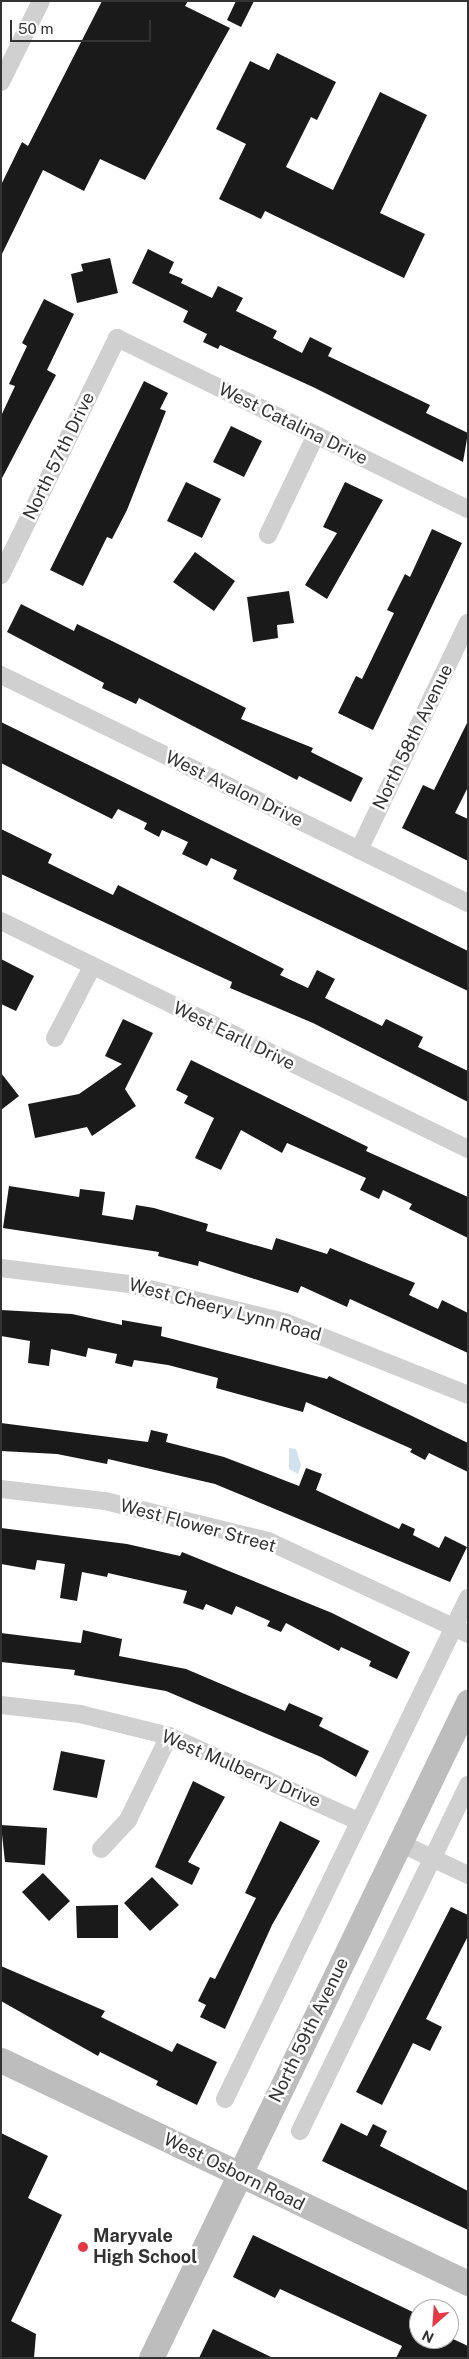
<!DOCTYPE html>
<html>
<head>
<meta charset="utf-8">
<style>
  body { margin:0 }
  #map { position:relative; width:469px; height:2359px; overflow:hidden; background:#fff; font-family:"Public Sans",sans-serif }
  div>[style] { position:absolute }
  .water>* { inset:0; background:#cfe2ee }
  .building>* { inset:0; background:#1a1a1a }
  .street>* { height:18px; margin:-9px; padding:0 9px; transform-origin:9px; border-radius:9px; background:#d0d0d0 }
  .secondary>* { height:25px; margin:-12.5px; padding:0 12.5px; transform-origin:12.5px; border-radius:12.5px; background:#bdbdbd }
  .dots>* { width:14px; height:14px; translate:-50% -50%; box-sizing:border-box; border:2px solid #fff; border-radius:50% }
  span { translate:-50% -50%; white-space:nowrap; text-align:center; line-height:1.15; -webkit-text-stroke:5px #fff; paint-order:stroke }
  .street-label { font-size:18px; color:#333 }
  .poi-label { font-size:18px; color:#333; font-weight:700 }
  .left { translate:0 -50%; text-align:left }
  .frame { position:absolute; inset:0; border:2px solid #333; pointer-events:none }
  .north { position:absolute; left:409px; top:2299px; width:50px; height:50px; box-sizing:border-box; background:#fff; border:1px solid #adadad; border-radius:50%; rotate:206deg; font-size:14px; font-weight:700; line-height:20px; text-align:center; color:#333 }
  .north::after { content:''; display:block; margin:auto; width:18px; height:22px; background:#e63946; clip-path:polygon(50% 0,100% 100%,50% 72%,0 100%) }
  .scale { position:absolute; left:10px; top:20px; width:141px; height:22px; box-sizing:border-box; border:2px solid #333; border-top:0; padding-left:6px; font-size:15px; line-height:18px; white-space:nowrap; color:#333; -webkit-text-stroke:4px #fff; paint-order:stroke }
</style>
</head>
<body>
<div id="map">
  <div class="water">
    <div style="clip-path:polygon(289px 1448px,296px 1449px,301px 1465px,298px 1474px,289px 1469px)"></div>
  </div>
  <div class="building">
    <div style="clip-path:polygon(102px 1px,188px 1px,185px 6px,230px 28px,145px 180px,100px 159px,84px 191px,43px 170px,1px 256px,1px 185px,22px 142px,28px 146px)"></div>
    <div style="clip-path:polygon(236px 1px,254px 1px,241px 27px,227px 20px)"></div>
    <div style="clip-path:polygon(277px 53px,336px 82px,317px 120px,311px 117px,286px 167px,333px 190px,380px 92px,427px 115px,380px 213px,425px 234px,404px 278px,265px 211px,261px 219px,219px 199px,246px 144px,216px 129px,250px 61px,269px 70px)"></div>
    <div style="clip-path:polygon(148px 249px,174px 262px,169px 273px,183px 279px,181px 283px,212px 298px,218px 286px,243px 298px,236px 311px,277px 331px,273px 338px,302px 353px,310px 337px,332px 348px,328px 356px,430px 405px,426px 413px,468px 433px,463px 462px,313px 387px,220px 345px,218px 349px,203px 342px,207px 334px,183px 322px,188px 311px,132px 283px)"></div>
    <div style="clip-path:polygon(110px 258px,118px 293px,77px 303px,71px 274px,83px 271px,81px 264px)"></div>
    <div style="clip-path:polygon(44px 299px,74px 314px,47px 370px,56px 375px,1px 480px,1px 416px,15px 386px,9px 384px,27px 346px,22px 343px)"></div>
    <div style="clip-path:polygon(144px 381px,168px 393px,160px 409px,166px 411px,127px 510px,112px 539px,107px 537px,83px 586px,50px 570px)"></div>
    <div style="clip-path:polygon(231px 426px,262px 441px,244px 477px,213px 462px)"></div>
    <div style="clip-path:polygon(186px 482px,221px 499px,202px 538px,167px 521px)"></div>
    <div style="clip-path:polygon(345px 482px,383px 500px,327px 599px,305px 585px,337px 533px,323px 527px)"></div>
    <div style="clip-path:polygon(432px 529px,462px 543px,373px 730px,338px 713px,356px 676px,362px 679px,394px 613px,387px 610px,405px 574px,410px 577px)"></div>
    <div style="clip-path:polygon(195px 552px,235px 581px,214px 611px,173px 582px)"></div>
    <div style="clip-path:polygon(289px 591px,294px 623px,277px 625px,278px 638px,253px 642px,247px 597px)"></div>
    <div style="clip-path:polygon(21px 604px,74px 631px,77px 624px,112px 641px,246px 708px,241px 719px,313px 748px,311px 752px,363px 778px,351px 802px,299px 776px,297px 780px,139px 698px,136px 704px,102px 688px,104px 683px,7px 632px)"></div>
    <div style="clip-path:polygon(468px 721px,468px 787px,455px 813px,468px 819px,468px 861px,402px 828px,423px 785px,434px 790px)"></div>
    <div style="clip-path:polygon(1px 722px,468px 951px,468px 991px,233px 879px,237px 870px,211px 858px,207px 866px,182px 854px,188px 842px,162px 830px,159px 837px,144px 829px,147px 823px,118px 809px,112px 819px,1px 763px)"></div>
    <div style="clip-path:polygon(1px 829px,52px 854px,48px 863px,113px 895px,118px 885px,284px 969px,280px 975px,308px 988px,317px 970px,335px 979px,325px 998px,382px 1026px,386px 1019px,423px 1037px,418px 1047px,468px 1071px,468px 1102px,313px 1023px,230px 988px,232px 982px,1px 874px)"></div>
    <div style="clip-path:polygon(1px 959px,34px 976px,16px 1011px,1px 1004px)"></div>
    <div style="clip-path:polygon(123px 1019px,153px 1033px,125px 1089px,136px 1106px,92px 1136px,87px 1127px,35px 1138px,28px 1104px,79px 1094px,122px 1064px,105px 1056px)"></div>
    <div style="clip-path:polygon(191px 1060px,368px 1147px,366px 1151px,468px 1197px,468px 1238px,409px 1209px,412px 1204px,383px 1190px,379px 1199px,360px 1190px,366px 1178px,287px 1143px,282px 1153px,241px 1130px,221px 1170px,195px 1158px,214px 1118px,184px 1103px,188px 1096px,176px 1090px)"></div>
    <div style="clip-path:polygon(1px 1073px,19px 1096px,1px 1110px)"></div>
    <div style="clip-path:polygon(9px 1186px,79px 1197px,80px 1189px,105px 1192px,102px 1215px,133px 1220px,136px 1205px,154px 1208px,208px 1224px,206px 1231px,272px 1250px,276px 1238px,327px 1254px,330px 1248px,415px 1283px,409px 1295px,438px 1309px,442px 1300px,468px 1313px,468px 1353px,350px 1299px,347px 1307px,301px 1286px,298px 1293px,199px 1261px,198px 1266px,158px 1256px,159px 1252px,3px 1228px)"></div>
    <div style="clip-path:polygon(1px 1310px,72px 1314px,122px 1325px,122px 1320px,162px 1327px,161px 1336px,327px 1379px,329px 1376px,468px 1443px,468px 1472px,429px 1453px,425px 1460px,410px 1452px,412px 1449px,306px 1402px,303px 1412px,216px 1388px,218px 1378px,168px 1365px,134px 1360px,132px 1367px,115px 1363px,117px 1354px,88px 1348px,86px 1357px,51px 1349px,49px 1366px,28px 1363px,30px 1341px,1px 1336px)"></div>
    <div style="clip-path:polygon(1px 1423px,148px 1442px,151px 1430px,168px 1434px,166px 1442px,224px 1457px,299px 1486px,306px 1468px,322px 1474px,316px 1490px,399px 1529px,402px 1523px,415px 1529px,413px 1535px,439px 1548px,445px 1536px,467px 1547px,450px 1582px,215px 1484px,108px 1459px,107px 1464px,57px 1454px,1px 1451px)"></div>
    <div style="clip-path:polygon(1px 1528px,127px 1544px,180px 1556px,182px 1552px,332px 1613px,410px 1652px,397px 1679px,369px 1666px,371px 1661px,341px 1647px,339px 1651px,286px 1623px,281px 1632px,267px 1626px,270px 1621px,236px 1606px,232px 1615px,206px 1604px,203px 1610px,183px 1603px,187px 1591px,108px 1573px,107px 1577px,82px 1572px,77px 1601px,60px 1598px,65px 1564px,37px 1560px,35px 1570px,1px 1564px)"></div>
    <div style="clip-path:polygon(83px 1630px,122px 1639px,119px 1656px,186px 1669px,285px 1711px,289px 1703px,323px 1718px,319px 1726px,369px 1751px,356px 1777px,321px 1757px,166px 1691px,74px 1675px,75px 1670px,1px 1662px,1px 1633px,81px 1643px)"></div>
    <div style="clip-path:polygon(61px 1751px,105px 1760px,97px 1798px,53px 1790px)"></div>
    <div style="clip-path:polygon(193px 1781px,225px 1797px,188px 1862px,200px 1868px,192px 1885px,155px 1867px)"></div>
    <div style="clip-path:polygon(280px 1821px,320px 1841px,272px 1925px,225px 2029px,200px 2017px,206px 2005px,198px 2001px,210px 1977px,215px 1979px,256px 1898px,245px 1893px)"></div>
    <div style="clip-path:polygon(1px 1825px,47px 1828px,45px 1865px,5px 1862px)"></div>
    <div style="clip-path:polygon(43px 1873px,70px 1901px,49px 1921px,22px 1892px)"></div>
    <div style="clip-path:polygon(152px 1877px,179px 1905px,150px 1931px,124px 1903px)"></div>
    <div style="clip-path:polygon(118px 1905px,118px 1938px,77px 1938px,76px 1906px)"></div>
    <div style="clip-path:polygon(451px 1907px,468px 1915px,468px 1936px,426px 2019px,442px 2027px,430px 2051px,413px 2043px,382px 2105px,356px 2092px)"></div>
    <div style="clip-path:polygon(1px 1966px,105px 2011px,101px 2017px,172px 2052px,177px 2043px,217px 2062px,197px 2105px,156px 2085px,158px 2081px,100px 2052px,98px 2056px,1px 2001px)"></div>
    <div style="clip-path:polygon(341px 2123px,367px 2136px,373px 2124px,387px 2131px,380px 2146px,468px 2191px,468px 2230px,322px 2161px)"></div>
    <div style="clip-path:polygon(1px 2133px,48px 2156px,28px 2198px,62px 2215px,11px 2321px,36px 2334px,34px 2358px,1px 2358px)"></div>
    <div style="clip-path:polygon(253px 2235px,419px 2315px,419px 2339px,453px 2339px,468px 2346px,468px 2358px,396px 2358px,402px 2346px,280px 2289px,275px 2298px,233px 2277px)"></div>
    <div style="clip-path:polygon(213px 2329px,273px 2358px,199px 2358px)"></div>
  </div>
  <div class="street">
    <div style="left:1px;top:82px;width:90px;rotate:-63.7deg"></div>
    <div style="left:268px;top:535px;width:111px;rotate:-64.4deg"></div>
    <div style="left:1px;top:575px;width:264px;rotate:-63.9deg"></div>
    <div style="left:117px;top:338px;width:390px;rotate:26deg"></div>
    <div style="left:1px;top:675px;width:520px;rotate:26.02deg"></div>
    <div style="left:359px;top:850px;width:252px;rotate:-64.4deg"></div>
    <div style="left:1px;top:921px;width:520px;rotate:26.02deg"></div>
    <div style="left:55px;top:1038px;width:80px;rotate:-62.5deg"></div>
    <div style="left:1px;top:1268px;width:129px;rotate:7.1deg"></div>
    <div style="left:129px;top:1284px;width:161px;rotate:13.7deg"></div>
    <div style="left:285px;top:1322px;width:197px;rotate:21.7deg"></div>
    <div style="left:1px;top:1489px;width:105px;rotate:6.6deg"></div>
    <div style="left:105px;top:1501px;width:168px;rotate:13.8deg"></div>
    <div style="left:268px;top:1541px;width:221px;rotate:24.9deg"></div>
    <div style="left:1px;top:1705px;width:80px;rotate:6.5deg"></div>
    <div style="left:80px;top:1714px;width:92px;rotate:13.9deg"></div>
    <div style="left:169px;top:1736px;width:209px;rotate:24.2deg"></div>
    <div style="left:400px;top:1843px;width:75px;rotate:25.2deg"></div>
    <div style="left:101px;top:1849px;width:40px;rotate:-47deg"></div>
    <div style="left:128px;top:1820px;width:93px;rotate:-64deg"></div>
    <div style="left:225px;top:2099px;width:557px;rotate:-64.13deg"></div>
    <div style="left:300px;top:2131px;width:385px;rotate:-64.1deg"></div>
  </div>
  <div class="secondary">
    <div style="left:1px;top:2060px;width:518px;rotate:25.53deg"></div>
    <div style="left:151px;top:2358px;width:729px;rotate:-64.21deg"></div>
  </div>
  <div class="dots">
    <div style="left:83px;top:2247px;background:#e63946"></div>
  </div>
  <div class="street-label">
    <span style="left:293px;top:424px;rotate:26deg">West Catalina Drive</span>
    <span style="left:59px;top:456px;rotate:-64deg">North 57th Drive</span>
    <span style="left:413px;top:737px;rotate:-64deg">North 58th Avenue</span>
    <span style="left:234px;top:789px;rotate:26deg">West Avalon Drive</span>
    <span style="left:234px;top:1036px;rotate:26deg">West Earll Drive</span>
    <span style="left:225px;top:1310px;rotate:15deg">West Cheery Lynn Road</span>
    <span style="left:198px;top:1526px;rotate:15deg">West Flower Street</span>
    <span style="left:241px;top:1769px;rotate:23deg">West Mulberry Drive</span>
    <span style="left:309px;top:2030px;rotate:-64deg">North 59th Avenue</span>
    <span style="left:234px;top:2172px;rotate:26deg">West Osborn Road</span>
  </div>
  <div class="poi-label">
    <span class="left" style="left:93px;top:2247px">Maryvale<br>High School</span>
  </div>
  <div class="frame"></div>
  <div class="north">N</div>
  <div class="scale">50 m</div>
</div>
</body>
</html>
